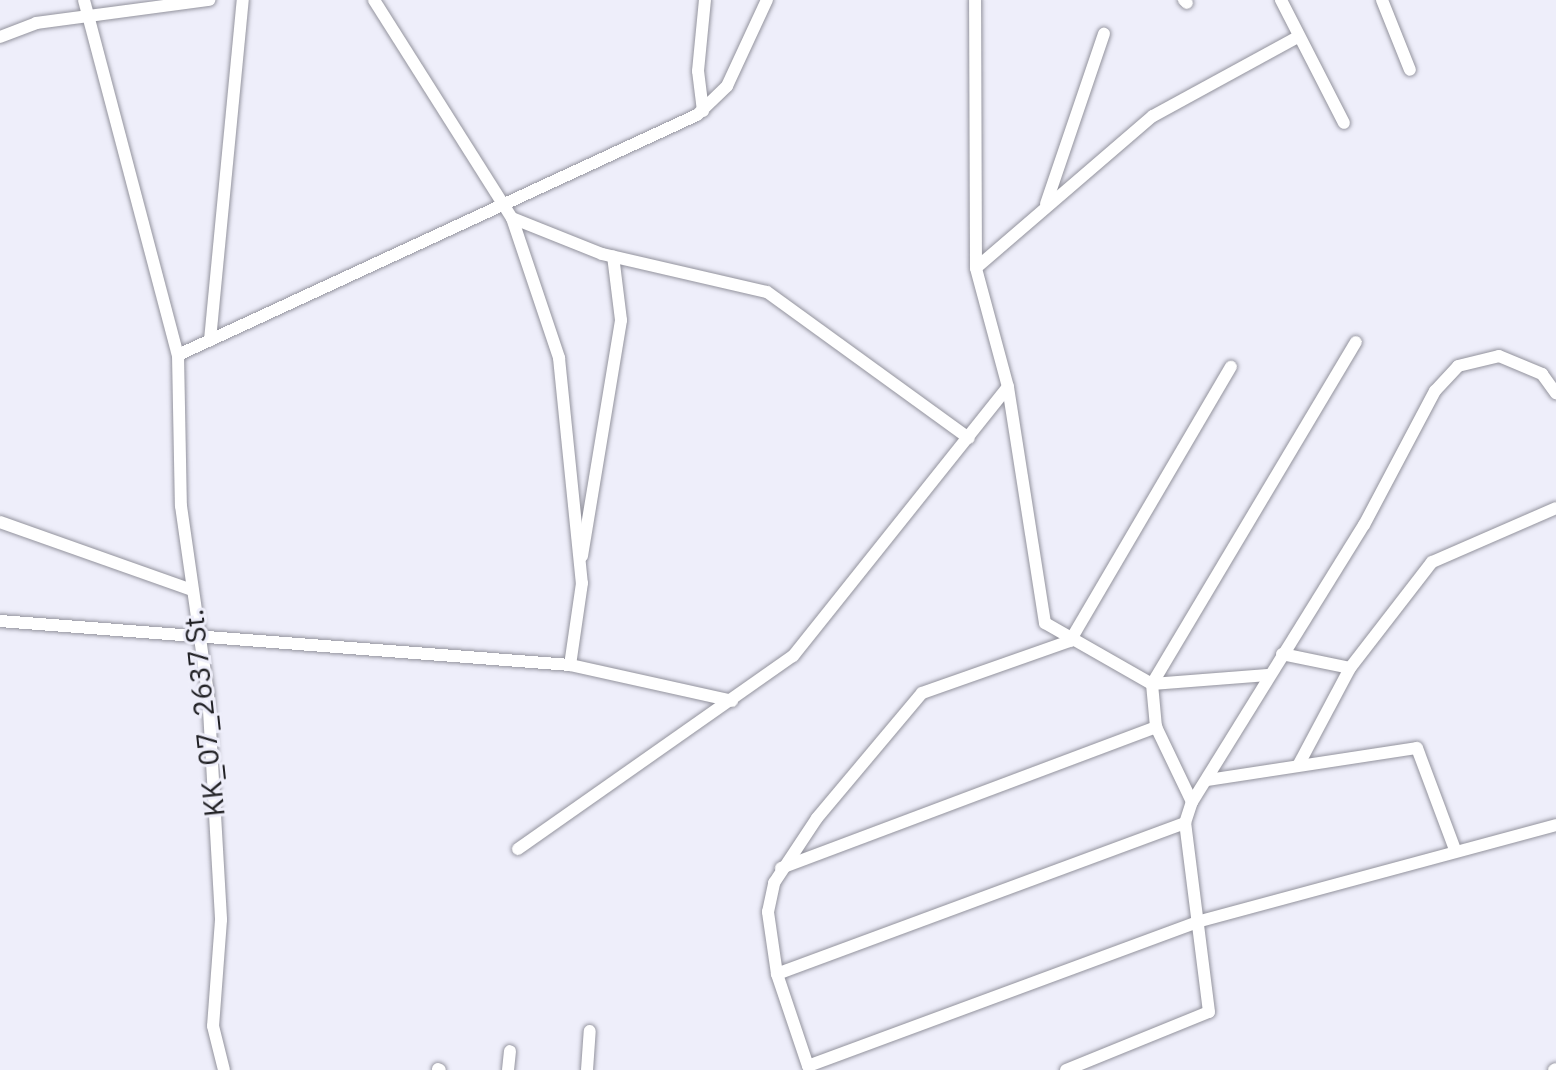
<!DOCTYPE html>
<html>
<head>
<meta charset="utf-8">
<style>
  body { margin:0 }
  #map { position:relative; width:1556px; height:1070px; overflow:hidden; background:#eeeefa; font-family:"IBM Plex Sans",sans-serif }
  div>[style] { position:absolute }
  .roads { filter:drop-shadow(0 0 2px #93939d) drop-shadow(0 0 2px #93939d) }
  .street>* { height:12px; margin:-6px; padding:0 6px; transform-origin:6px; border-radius:6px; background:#fff }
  span { translate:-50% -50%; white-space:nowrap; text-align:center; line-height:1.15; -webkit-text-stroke:6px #eeeefa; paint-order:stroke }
  .street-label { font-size:28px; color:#212125 }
</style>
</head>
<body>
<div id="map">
  <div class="roads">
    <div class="street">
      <div style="left:84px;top:0;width:367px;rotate:75.2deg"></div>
      <div style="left:178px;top:355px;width:151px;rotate:88.9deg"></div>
      <div style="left:181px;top:506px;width:189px;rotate:81.8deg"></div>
      <div style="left:208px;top:693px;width:227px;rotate:86.7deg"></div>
      <div style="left:221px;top:920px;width:106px;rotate:94.3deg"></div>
      <div style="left:213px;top:1026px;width:45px;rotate:76deg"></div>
      <div style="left:374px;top:0;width:258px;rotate:57.7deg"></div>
      <div style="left:512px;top:218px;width:148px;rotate:71.4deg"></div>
      <div style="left:559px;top:358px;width:226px;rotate:84.2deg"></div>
      <div style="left:582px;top:583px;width:83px;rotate:98.3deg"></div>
      <div style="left:1184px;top:0;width:4px;rotate:45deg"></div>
      <div style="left:1281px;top:0;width:138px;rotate:62.9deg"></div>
      <div style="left:1382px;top:0;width:75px;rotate:68.2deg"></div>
      <div style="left:0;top:37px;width:39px;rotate:-21deg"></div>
      <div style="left:36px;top:23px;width:175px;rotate:-7.6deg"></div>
      <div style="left:703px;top:111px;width:40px;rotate:-97.1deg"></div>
      <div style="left:698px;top:71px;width:71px;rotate:-84.4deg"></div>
      <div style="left:1046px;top:204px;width:180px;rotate:-71.2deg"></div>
      <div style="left:512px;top:218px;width:97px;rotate:21.8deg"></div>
      <div style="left:602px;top:254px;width:169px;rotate:13deg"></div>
      <div style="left:767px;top:292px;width:249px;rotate:35.9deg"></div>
      <div style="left:976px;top:268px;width:233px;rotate:-40.7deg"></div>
      <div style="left:1153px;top:116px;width:163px;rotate:-28.6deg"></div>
      <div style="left:210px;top:340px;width:342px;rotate:-84.5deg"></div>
      <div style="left:178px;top:355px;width:572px;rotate:-24.82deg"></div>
      <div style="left:697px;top:115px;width:42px;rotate:-44deg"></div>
      <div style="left:727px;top:86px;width:95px;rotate:-65.1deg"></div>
      <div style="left:1008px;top:387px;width:239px;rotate:81.1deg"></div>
      <div style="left:1045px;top:623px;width:123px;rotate:29.7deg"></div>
      <div style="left:1152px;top:684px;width:116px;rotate:-4.4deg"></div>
      <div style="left:0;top:522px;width:204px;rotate:19.5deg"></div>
      <div style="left:582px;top:556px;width:239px;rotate:-80.6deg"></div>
      <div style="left:621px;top:320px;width:64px;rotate:-97.1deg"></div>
      <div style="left:0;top:621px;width:572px;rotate:4.41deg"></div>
      <div style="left:570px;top:665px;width:166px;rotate:12.5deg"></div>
      <div style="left:1282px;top:654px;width:69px;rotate:11.6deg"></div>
      <div style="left:1299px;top:764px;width:109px;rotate:-62deg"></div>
      <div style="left:1350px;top:668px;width:134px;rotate:-52.3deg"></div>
      <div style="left:1432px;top:562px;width:135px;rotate:-23.5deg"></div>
      <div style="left:1208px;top:780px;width:211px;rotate:-8.7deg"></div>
      <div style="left:1417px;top:748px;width:106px;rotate:69.5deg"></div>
      <div style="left:1192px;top:802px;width:83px;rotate:-115.6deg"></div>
      <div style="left:1156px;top:727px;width:43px;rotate:-95.3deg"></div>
      <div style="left:1152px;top:684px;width:398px;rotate:-59.2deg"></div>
      <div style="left:1185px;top:823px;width:435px;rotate:159.7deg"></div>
      <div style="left:777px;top:974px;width:97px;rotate:71.4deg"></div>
      <div style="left:808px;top:1066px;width:415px;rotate:-20.3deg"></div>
      <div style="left:1197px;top:922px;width:372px;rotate:-15.1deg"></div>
      <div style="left:518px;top:849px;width:336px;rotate:-35.1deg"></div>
      <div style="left:793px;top:656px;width:344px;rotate:-51.4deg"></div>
      <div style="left:1008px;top:387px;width:123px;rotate:-105.1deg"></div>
      <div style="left:976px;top:268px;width:268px;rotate:-90.2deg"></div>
      <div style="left:781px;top:868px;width:401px;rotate:-20.6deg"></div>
      <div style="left:777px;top:974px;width:63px;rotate:-98.3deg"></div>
      <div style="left:768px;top:912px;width:30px;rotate:-78deg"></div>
      <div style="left:774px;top:883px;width:78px;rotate:-56.5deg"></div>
      <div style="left:817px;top:818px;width:163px;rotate:-50deg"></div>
      <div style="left:922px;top:693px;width:157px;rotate:-19.4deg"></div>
      <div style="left:1070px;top:641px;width:318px;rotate:-59.6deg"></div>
      <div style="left:438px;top:1069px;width:2px;rotate:27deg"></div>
      <div style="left:508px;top:1070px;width:19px;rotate:-84deg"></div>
      <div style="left:587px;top:1070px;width:39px;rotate:-86deg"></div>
      <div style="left:1066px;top:1070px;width:154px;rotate:-22.1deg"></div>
      <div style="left:1209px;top:1012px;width:191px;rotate:-97.2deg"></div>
      <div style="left:1185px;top:823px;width:22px;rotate:-72deg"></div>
      <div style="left:1192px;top:802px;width:326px;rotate:-58.2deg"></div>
      <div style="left:1364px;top:525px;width:152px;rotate:-62.1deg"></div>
      <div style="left:1435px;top:391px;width:34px;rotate:-47deg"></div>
      <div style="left:1458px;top:366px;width:42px;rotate:-13.7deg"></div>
      <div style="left:1499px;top:356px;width:47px;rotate:22.7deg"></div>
      <div style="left:1542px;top:374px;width:24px;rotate:54deg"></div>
      <div style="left:1554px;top:1070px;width:2px;rotate:-27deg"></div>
    </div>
  </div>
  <div class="street-label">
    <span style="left:204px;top:713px;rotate:-96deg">KK_07_2637 St.</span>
  </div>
</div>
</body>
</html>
